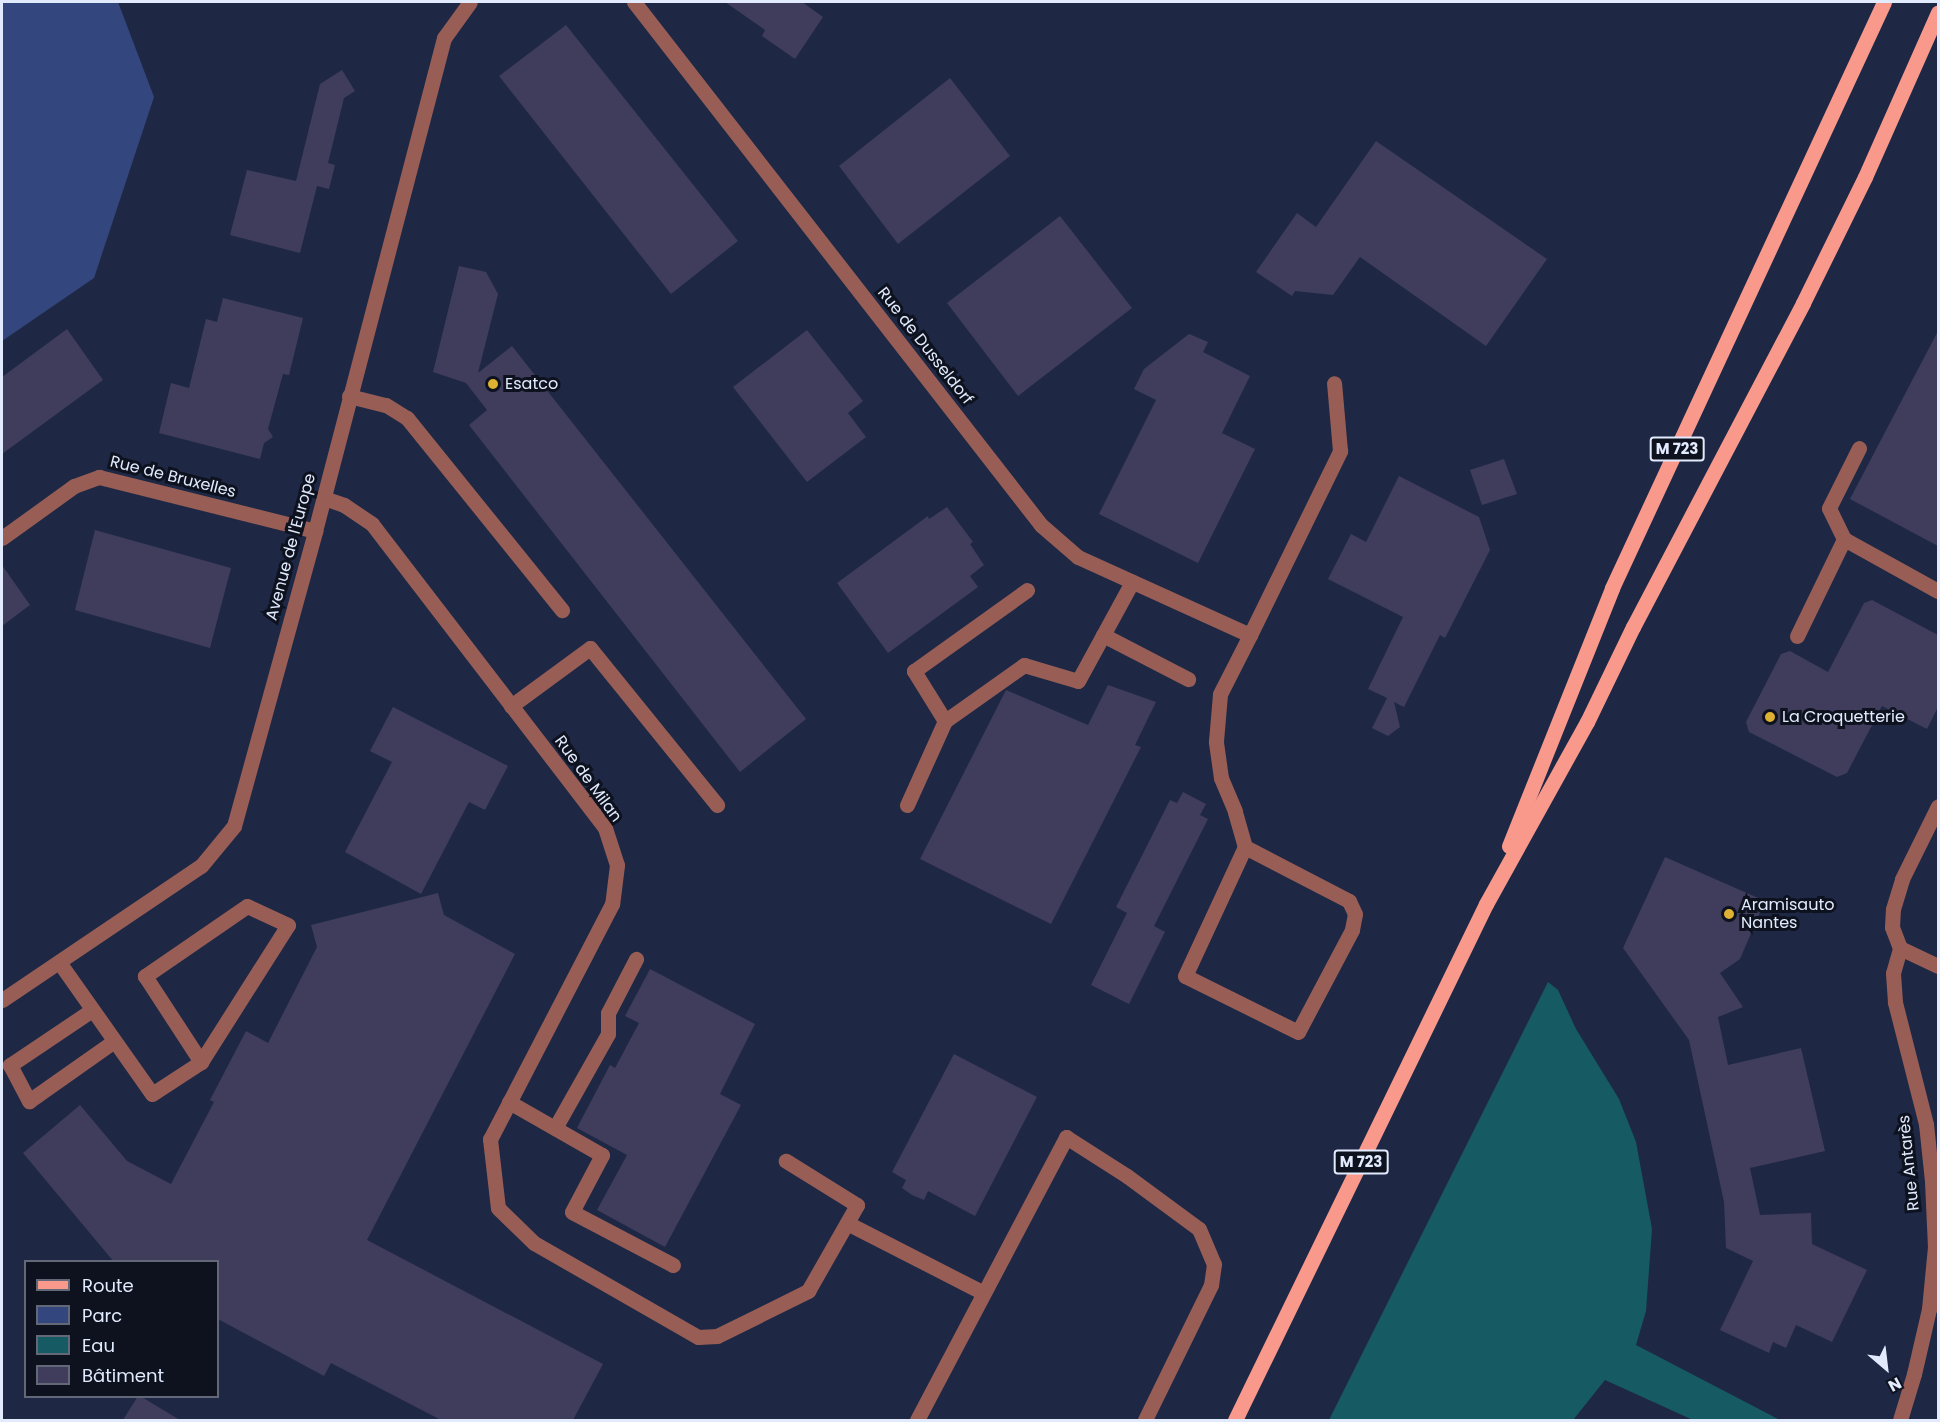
<!DOCTYPE html>
<html>
<head>
<meta charset="utf-8">
<style>
  body { margin:0 }
  #map { position:relative; width:1940px; height:1422px; overflow:hidden; background:#1e2845; font-family:Poppins,sans-serif }
  div>[style] { position:absolute }
  .green>* { inset:0; background:#34467e }
  .water>* { inset:0; background:#165a63 }
  .building>* { inset:0; background:#3f3c5c }
  .minor>* { height:15px; margin:-7.5px; padding:0 7.5px; transform-origin:7.5px; border-radius:7.5px; background:#985e56 }
  .major>* { height:15px; margin:-7.5px; padding:0 7.5px; transform-origin:7.5px; border-radius:7.5px; background:#f8998c }
  .dots>* { width:16px; height:16px; translate:-50% -50%; box-sizing:border-box; border:3px solid #0d121e; border-radius:50% }
  span { translate:-50% -50%; white-space:nowrap; text-align:center; line-height:1.15; -webkit-text-stroke:6px #0d121e; paint-order:stroke }
  .shield-label span { padding:2px 4px; background:#0d121e; border:2px solid; border-radius:4px; -webkit-text-stroke-width:0 }
  .shield-label { font-size:15px; color:#e2eafd; font-weight:700 }
  .street-label { font-size:16px; color:#e2eafd }
  .poi-label { font-size:16px; color:#e2eafd }
  .left { translate:0 -50%; text-align:left }
  .frame { position:absolute; inset:0; border:3px solid #e2eafd; pointer-events:none }
  .legend { position:absolute; left:24px; top:1260px; width:195px; height:138px; box-sizing:border-box; background:#0d121e; border:2px solid #626877; margin:0; padding:8px 10px; list-style:none; font-size:18px; color:#e2eafd }
  .legend li { display:flex; align-items:center; gap:12px; height:30px }
  .legend b { width:30px; border:2px solid #626877 }
  .north { position:absolute; left:1856px; top:1338px; width:60px; height:60px; -webkit-text-stroke:4px #0d121e; paint-order:stroke; rotate:152deg; font-size:16px; font-weight:700; line-height:24px; text-align:center; color:#e2eafd }
  .north::after { content:''; display:block; margin:auto; width:21px; height:27px; background:#e2eafd; clip-path:polygon(50% 0,100% 100%,50% 72%,0 100%) }
</style>
</head>
<body>
<div id="map">
  <div class="green">
    <div style="clip-path:polygon(2px 2px,118px 2px,154px 97px,94px 278px,2px 341px)"></div>
  </div>
  <div class="water">
    <div style="clip-path:polygon(1548px 982px,1558px 990px,1576px 1029px,1619px 1099px,1636px 1142px,1652px 1229px,1646px 1311px,1636px 1345px,1780px 1420px,1693px 1420px,1605px 1380px,1573px 1420px,1329px 1420px)"></div>
  </div>
  <div class="building">
    <div style="clip-path:polygon(725px 2px,802px 2px,823px 17px,795px 59px,762px 36px,765px 30px)"></div>
    <div style="clip-path:polygon(566px 25px,738px 241px,671px 294px,499px 76px)"></div>
    <div style="clip-path:polygon(342px 70px,355px 91px,344px 98px,328px 163px,335px 165px,329px 189px,317px 186px,300px 253px,230px 235px,247px 170px,296px 181px,320px 84px)"></div>
    <div style="clip-path:polygon(950px 78px,1010px 156px,898px 244px,839px 166px)"></div>
    <div style="clip-path:polygon(1376px 141px,1547px 259px,1486px 346px,1360px 257px,1333px 295px,1295px 291px,1292px 296px,1256px 272px,1297px 213px,1316px 227px)"></div>
    <div style="clip-path:polygon(1060px 216px,1132px 308px,1018px 396px,947px 303px)"></div>
    <div style="clip-path:polygon(459px 266px,486px 272px,498px 294px,478px 373px,512px 346px,806px 719px,740px 772px,469px 425px,487px 410px,466px 383px,433px 372px)"></div>
    <div style="clip-path:polygon(223px 298px,303px 318px,289px 375px,283px 374px,268px 429px,273px 437px,264px 443px,260px 459px,159px 433px,171px 383px,189px 388px,206px 319px,217px 322px)"></div>
    <div style="clip-path:polygon(67px 329px,103px 380px,2px 454px,2px 377px)"></div>
    <div style="clip-path:polygon(807px 330px,863px 401px,848px 413px,866px 437px,807px 482px,733px 387px)"></div>
    <div style="clip-path:polygon(1938px 331px,1938px 546px,1850px 499px)"></div>
    <div style="clip-path:polygon(1189px 334px,1208px 342px,1203px 352px,1250px 376px,1222px 433px,1255px 449px,1198px 563px,1099px 514px,1156px 400px,1134px 389px,1144px 369px)"></div>
    <div style="clip-path:polygon(1504px 459px,1517px 494px,1482px 505px,1470px 470px)"></div>
    <div style="clip-path:polygon(1399px 476px,1479px 517px,1490px 550px,1445px 638px,1440px 635px,1404px 707px,1394px 702px,1400px 727px,1388px 736px,1372px 728px,1387px 698px,1368px 689px,1403px 617px,1328px 579px,1351px 534px,1366px 542px)"></div>
    <div style="clip-path:polygon(947px 507px,973px 542px,970px 544px,984px 565px,970px 576px,978px 587px,888px 653px,837px 583px,928px 516px,929px 519px)"></div>
    <div style="clip-path:polygon(95px 530px,231px 568px,210px 648px,75px 610px)"></div>
    <div style="clip-path:polygon(2px 565px,30px 605px,2px 626px)"></div>
    <div style="clip-path:polygon(1872px 600px,1938px 635px,1938px 707px,1927px 729px,1882px 706px,1847px 773px,1837px 777px,1749px 732px,1746px 722px,1781px 654px,1790px 651px,1828px 672px,1864px 603px)"></div>
    <div style="clip-path:polygon(1108px 685px,1156px 702px,1135px 745px,1141px 747px,1051px 924px,920px 859px,1006px 690px,1088px 725px)"></div>
    <div style="clip-path:polygon(393px 707px,508px 766px,485px 810px,469px 802px,421px 894px,345px 852px,392px 762px,370px 751px)"></div>
    <div style="clip-path:polygon(1183px 792px,1206px 804px,1200px 815px,1208px 819px,1154px 926px,1165px 932px,1129px 1004px,1091px 985px,1127px 913px,1116px 907px,1170px 800px,1177px 803px)"></div>
    <div style="clip-path:polygon(1665px 857px,1765px 901px,1740px 959px,1720px 973px,1743px 1007px,1718px 1017px,1728px 1065px,1801px 1048px,1825px 1151px,1750px 1168px,1760px 1215px,1811px 1213px,1812px 1244px,1867px 1270px,1832px 1342px,1796px 1325px,1786px 1348px,1773px 1342px,1769px 1353px,1720px 1330px,1753px 1261px,1726px 1248px,1724px 1202px,1689px 1040px,1623px 948px)"></div>
    <div style="clip-path:polygon(438px 893px,444px 915px,515px 954px,367px 1240px,603px 1364px,573px 1420px,441px 1420px,331px 1363px,324px 1376px,218px 1319px,218px 1262px,114px 1262px,23px 1153px,80px 1105px,127px 1161px,171px 1184px,214px 1102px,210px 1100px,246px 1031px,268px 1043px,317px 947px,311px 925px)"></div>
    <div style="clip-path:polygon(650px 969px,755px 1024px,720px 1094px,741px 1105px,665px 1247px,597px 1210px,627px 1155px,577px 1128px,610px 1065px,615px 1068px,639px 1023px,625px 1016px)"></div>
    <div style="clip-path:polygon(954px 1054px,1037px 1097px,975px 1216px,928px 1191px,924px 1200px,912px 1195px,902px 1188px,906px 1180px,892px 1172px)"></div>
    <div style="clip-path:polygon(138px 1396px,140px 1396px,180px 1420px,123px 1420px)"></div>
  </div>
  <div class="minor">
    <div style="left:634px;top:2px;width:663px;rotate:52.11deg"></div>
    <div style="left:1041px;top:525px;width:49px;rotate:40.9deg"></div>
    <div style="left:1078px;top:557px;width:189px;rotate:24.4deg"></div>
    <div style="left:1250px;top:635px;width:205px;rotate:-63.9deg"></div>
    <div style="left:1340px;top:451px;width:68px;rotate:-95deg"></div>
    <div style="left:349px;top:396px;width:38px;rotate:14deg"></div>
    <div style="left:386px;top:405px;width:25px;rotate:32deg"></div>
    <div style="left:407px;top:418px;width:247px;rotate:51.1deg"></div>
    <div style="left:324px;top:498px;width:21px;rotate:19deg"></div>
    <div style="left:344px;top:505px;width:34px;rotate:34deg"></div>
    <div style="left:372px;top:524px;width:383px;rotate:52.5deg"></div>
    <div style="left:605px;top:828px;width:39px;rotate:72deg"></div>
    <div style="left:617px;top:865px;width:39px;rotate:97deg"></div>
    <div style="left:612px;top:904px;width:265px;rotate:117.4deg"></div>
    <div style="left:490px;top:1139px;width:69px;rotate:83.4deg"></div>
    <div style="left:498px;top:1208px;width:50px;rotate:44.2deg"></div>
    <div style="left:534px;top:1243px;width:189px;rotate:29.8deg"></div>
    <div style="left:698px;top:1337px;width:19px;rotate:-3deg"></div>
    <div style="left:717px;top:1336px;width:102px;rotate:-26.3deg"></div>
    <div style="left:808px;top:1291px;width:99px;rotate:-60.3deg"></div>
    <div style="left:857px;top:1205px;width:84px;rotate:-148.2deg"></div>
    <div style="left:2px;top:538px;width:89px;rotate:-35.8deg"></div>
    <div style="left:74px;top:486px;width:27px;rotate:-20deg"></div>
    <div style="left:99px;top:477px;width:223px;rotate:14deg"></div>
    <div style="left:1844px;top:539px;width:34px;rotate:-116deg"></div>
    <div style="left:1829px;top:508px;width:67px;rotate:-63.4deg"></div>
    <div style="left:1103px;top:635px;width:96px;rotate:27.4deg"></div>
    <div style="left:1797px;top:636px;width:108px;rotate:-64.1deg"></div>
    <div style="left:1844px;top:539px;width:107px;rotate:29deg"></div>
    <div style="left:511px;top:706px;width:98px;rotate:-36.3deg"></div>
    <div style="left:590px;top:648px;width:202px;rotate:51deg"></div>
    <div style="left:945px;top:721px;width:59px;rotate:-121.8deg"></div>
    <div style="left:914px;top:671px;width:139px;rotate:-35.6deg"></div>
    <div style="left:907px;top:805px;width:92px;rotate:-65.7deg"></div>
    <div style="left:945px;top:721px;width:97px;rotate:-35.3deg"></div>
    <div style="left:1024px;top:665px;width:56px;rotate:16.5deg"></div>
    <div style="left:1078px;top:681px;width:113px;rotate:-61.4deg"></div>
    <div style="left:1245px;top:847px;width:117px;rotate:27.4deg"></div>
    <div style="left:1349px;top:901px;width:14px;rotate:65deg"></div>
    <div style="left:1355px;top:914px;width:16px;rotate:101deg"></div>
    <div style="left:1352px;top:930px;width:115px;rotate:117.9deg"></div>
    <div style="left:1298px;top:1032px;width:126px;rotate:-153.6deg"></div>
    <div style="left:1185px;top:976px;width:142px;rotate:-65.1deg"></div>
    <div style="left:1245px;top:847px;width:37px;rotate:-106deg"></div>
    <div style="left:1235px;top:811px;width:36px;rotate:-113deg"></div>
    <div style="left:1221px;top:778px;width:37px;rotate:-98deg"></div>
    <div style="left:1216px;top:741px;width:47px;rotate:-85.1deg"></div>
    <div style="left:1220px;top:694px;width:66px;rotate:-63deg"></div>
    <div style="left:1900px;top:948px;width:42px;rotate:25.3deg"></div>
    <div style="left:59px;top:962px;width:161px;rotate:54.8deg"></div>
    <div style="left:152px;top:1094px;width:59px;rotate:-33.1deg"></div>
    <div style="left:201px;top:1062px;width:162px;rotate:-57.6deg"></div>
    <div style="left:288px;top:925px;width:45px;rotate:-155.1deg"></div>
    <div style="left:247px;top:906px;width:124px;rotate:145.5deg"></div>
    <div style="left:145px;top:976px;width:103px;rotate:56.9deg"></div>
    <div style="left:2px;top:1000px;width:240px;rotate:-34deg"></div>
    <div style="left:201px;top:866px;width:52px;rotate:-50.5deg"></div>
    <div style="left:234px;top:826px;width:306px;rotate:-74.6deg"></div>
    <div style="left:315px;top:531px;width:510px;rotate:-75.34deg"></div>
    <div style="left:444px;top:38px;width:44px;rotate:-54.2deg"></div>
    <div style="left:92px;top:1010px;width:99px;rotate:146.1deg"></div>
    <div style="left:10px;top:1065px;width:41px;rotate:62.2deg"></div>
    <div style="left:29px;top:1101px;width:104px;rotate:-35.2deg"></div>
    <div style="left:509px;top:1102px;width:107px;rotate:29.7deg"></div>
    <div style="left:602px;top:1155px;width:64px;rotate:117.8deg"></div>
    <div style="left:572px;top:1212px;width:114px;rotate:27.7deg"></div>
    <div style="left:555px;top:1128px;width:108px;rotate:-60.6deg"></div>
    <div style="left:608px;top:1034px;width:21px;rotate:-90deg"></div>
    <div style="left:608px;top:1013px;width:61px;rotate:-62.6deg"></div>
    <div style="left:847px;top:1223px;width:152px;rotate:27.1deg"></div>
    <div style="left:917px;top:1420px;width:320px;rotate:-62.2deg"></div>
    <div style="left:1066px;top:1137px;width:72px;rotate:32.6deg"></div>
    <div style="left:1127px;top:1176px;width:89px;rotate:36.4deg"></div>
    <div style="left:1199px;top:1229px;width:38px;rotate:67deg"></div>
    <div style="left:1214px;top:1264px;width:21px;rotate:98deg"></div>
    <div style="left:1211px;top:1285px;width:150px;rotate:116.1deg"></div>
    <div style="left:1900px;top:1420px;width:48px;rotate:-73.1deg"></div>
    <div style="left:1914px;top:1374px;width:67px;rotate:-77deg"></div>
    <div style="left:1929px;top:1309px;width:62px;rotate:-84.5deg"></div>
    <div style="left:1935px;top:1247px;width:66px;rotate:-92.6deg"></div>
    <div style="left:1932px;top:1181px;width:57px;rotate:-96deg"></div>
    <div style="left:1926px;top:1124px;width:126px;rotate:-104.3deg"></div>
    <div style="left:1895px;top:1002px;width:29px;rotate:-94deg"></div>
    <div style="left:1893px;top:973px;width:26px;rotate:-74deg"></div>
    <div style="left:1900px;top:948px;width:22px;rotate:-111deg"></div>
    <div style="left:1892px;top:927px;width:18px;rotate:-87deg"></div>
    <div style="left:1893px;top:909px;width:31px;rotate:-73deg"></div>
    <div style="left:1902px;top:879px;width:81px;rotate:-63.7deg"></div>
  </div>
  <div class="major">
    <div style="left:1509px;top:846px;width:278px;rotate:-68.2deg"></div>
    <div style="left:1612px;top:588px;width:646px;rotate:-65.1deg"></div>
    <div style="left:1235px;top:1420px;width:574px;rotate:-64.06deg"></div>
    <div style="left:1486px;top:904px;width:208px;rotate:-61deg"></div>
    <div style="left:1587px;top:722px;width:106px;rotate:-64.2deg"></div>
    <div style="left:1633px;top:627px;width:366px;rotate:-62.3deg"></div>
    <div style="left:1803px;top:303px;width:140px;rotate:-63.8deg"></div>
    <div style="left:1865px;top:177px;width:180px;rotate:-66.1deg"></div>
  </div>
  <div class="dots">
    <div style="left:493px;top:384px;background:#ddb133"></div>
    <div style="left:1770px;top:717px;background:#ddb133"></div>
    <div style="left:1729px;top:914px;background:#ddb133"></div>
  </div>
  <div class="shield-label">
    <span style="left:1677px;top:449px">M 723</span>
    <span style="left:1361px;top:1162px">M 723</span>
  </div>
  <div class="street-label">
    <span style="left:925px;top:346px;rotate:52deg">Rue de Dusseldorf</span>
    <span style="left:173px;top:477px;rotate:14deg">Rue de Bruxelles</span>
    <span style="left:291px;top:547px;rotate:-75deg">Avenue de l'Europe</span>
    <span style="left:588px;top:779px;rotate:54deg">Rue de Milan</span>
    <span style="left:1909px;top:1163px;rotate:-96deg">Rue Antarès</span>
  </div>
  <div class="poi-label">
    <span class="left" style="left:505px;top:384px">Esatco</span>
    <span class="left" style="left:1782px;top:717px">La Croquetterie</span>
    <span class="left" style="left:1741px;top:914px">Aramisauto<br>Nantes</span>
  </div>
  <div class="frame"></div>
  <ul class="legend">
  <li><b style="height:8px;background:#f8998c"></b>Route</li>
  <li><b style="height:16px;background:#34467e"></b>Parc</li>
  <li><b style="height:16px;background:#165a63"></b>Eau</li>
  <li><b style="height:16px;background:#3f3c5c"></b>Bâtiment</li>
  </ul>
  <div class="north">N</div>
</div>
</body>
</html>
